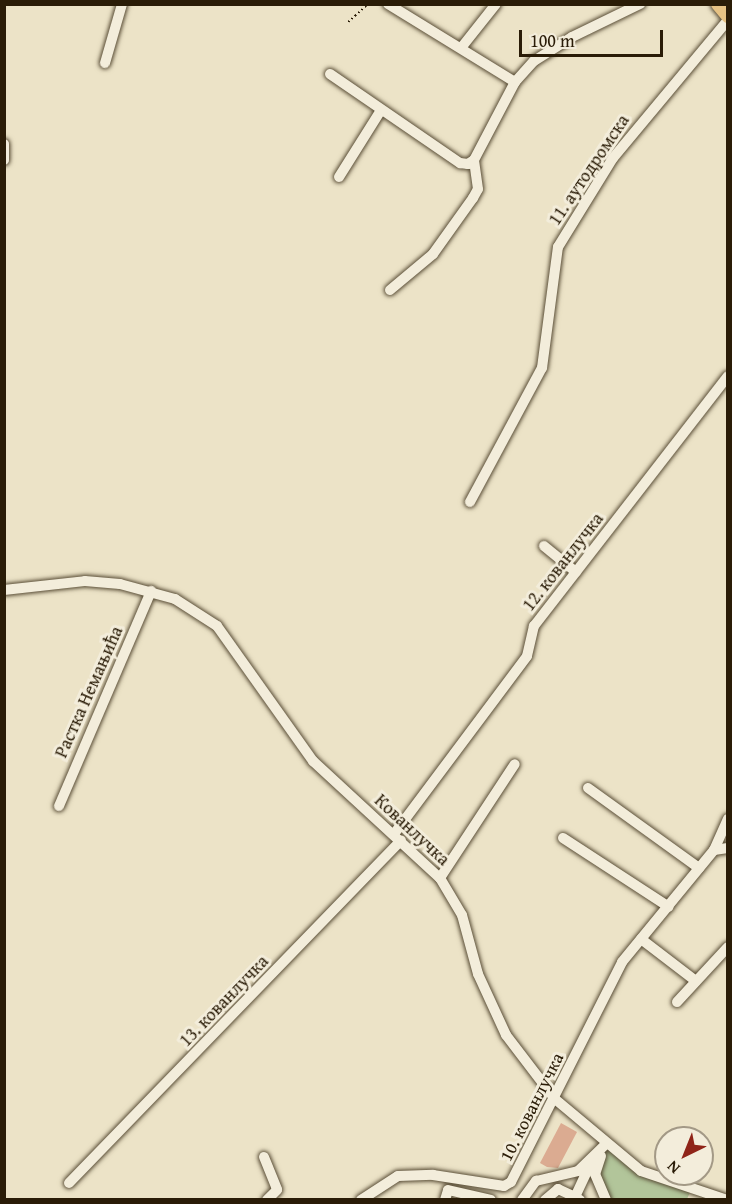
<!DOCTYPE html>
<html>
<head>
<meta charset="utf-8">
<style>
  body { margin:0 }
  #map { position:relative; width:732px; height:1204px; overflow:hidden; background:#ece3c7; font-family:"Gentium Book Plus",serif }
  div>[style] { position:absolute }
  .green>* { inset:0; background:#b2c59a }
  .building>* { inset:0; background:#dbab91 }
  .path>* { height:1.5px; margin-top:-0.75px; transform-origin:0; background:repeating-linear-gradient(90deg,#2a1c07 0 1.5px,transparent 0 4.5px) }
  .roads { filter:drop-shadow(0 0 2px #5a4e37) drop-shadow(0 0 2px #5a4e37) }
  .minor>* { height:10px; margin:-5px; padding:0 5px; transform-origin:5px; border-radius:5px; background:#f3eddb }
  .major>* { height:14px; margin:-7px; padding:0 7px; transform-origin:7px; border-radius:7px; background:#e6c284 }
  span { translate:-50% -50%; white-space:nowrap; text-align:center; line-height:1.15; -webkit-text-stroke:6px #f3eddb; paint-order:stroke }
  .street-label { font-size:18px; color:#2a1c07 }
  .frame { position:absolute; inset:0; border:6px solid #2a1c07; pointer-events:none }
  .north { position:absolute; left:654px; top:1126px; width:60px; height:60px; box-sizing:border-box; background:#f3eddb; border:2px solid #a39986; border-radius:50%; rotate:223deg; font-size:16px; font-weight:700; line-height:24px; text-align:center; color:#2a1c07 }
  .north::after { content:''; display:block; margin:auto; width:21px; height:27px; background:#8f2418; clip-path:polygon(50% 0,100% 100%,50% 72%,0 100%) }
  .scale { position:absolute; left:519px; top:30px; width:144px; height:27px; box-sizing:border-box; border:3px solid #2a1c07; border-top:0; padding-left:8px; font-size:18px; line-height:21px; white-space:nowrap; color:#2a1c07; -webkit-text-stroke:4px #f3eddb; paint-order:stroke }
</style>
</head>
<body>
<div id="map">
  <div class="green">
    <div style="clip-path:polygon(608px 1146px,641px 1171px,692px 1188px,687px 1199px,606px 1200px,595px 1169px)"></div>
  </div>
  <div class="building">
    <div style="clip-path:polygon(561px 1123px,577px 1132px,558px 1168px,547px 1167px,540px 1163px)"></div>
  </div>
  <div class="path">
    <div style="left:348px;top:22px;width:27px;rotate:-42deg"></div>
  </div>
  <div class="roads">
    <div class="minor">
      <div style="left:388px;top:4px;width:149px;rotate:31.6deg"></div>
      <div style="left:461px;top:48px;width:56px;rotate:-51.5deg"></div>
      <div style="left:105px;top:63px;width:61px;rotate:-73.9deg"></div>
      <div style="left:330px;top:74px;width:158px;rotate:34.4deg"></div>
      <div style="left:460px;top:163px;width:8px;rotate:7deg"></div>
      <div style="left:468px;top:164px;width:7px;rotate:-34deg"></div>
      <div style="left:474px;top:160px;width:88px;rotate:-62.3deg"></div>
      <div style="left:515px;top:82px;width:28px;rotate:-48deg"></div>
      <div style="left:534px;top:61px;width:45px;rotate:-32.3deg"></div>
      <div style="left:572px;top:37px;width:76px;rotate:-25.9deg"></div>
      <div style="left:4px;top:144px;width:16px;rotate:90deg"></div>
      <div style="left:339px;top:177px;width:79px;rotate:-57.9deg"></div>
      <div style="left:390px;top:290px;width:56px;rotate:-39.9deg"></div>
      <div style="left:433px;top:254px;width:69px;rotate:-54.5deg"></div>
      <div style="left:473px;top:198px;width:10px;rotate:-61deg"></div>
      <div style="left:478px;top:189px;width:29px;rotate:-98deg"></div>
      <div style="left:470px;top:502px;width:152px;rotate:-61.8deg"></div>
      <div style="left:542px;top:368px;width:122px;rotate:-82.5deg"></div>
      <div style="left:558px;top:247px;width:105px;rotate:-58.3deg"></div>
      <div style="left:613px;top:158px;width:180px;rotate:-50.2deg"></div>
      <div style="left:544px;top:546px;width:41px;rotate:39.1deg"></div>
      <div style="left:4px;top:590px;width:81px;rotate:-6.3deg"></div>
      <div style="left:85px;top:581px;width:35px;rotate:5deg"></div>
      <div style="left:120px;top:584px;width:57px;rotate:15.3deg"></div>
      <div style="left:175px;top:599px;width:50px;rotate:32.7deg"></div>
      <div style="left:217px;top:626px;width:166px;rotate:54.6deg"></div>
      <div style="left:313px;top:761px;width:173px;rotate:42.7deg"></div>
      <div style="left:440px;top:878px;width:43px;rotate:59.3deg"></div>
      <div style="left:462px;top:915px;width:61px;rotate:74.8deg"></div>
      <div style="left:478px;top:974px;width:67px;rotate:65.3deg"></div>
      <div style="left:506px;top:1035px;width:81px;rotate:52.6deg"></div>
      <div style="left:555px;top:1099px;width:112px;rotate:39.9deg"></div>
      <div style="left:641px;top:1171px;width:91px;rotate:18.6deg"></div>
      <div style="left:588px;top:788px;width:137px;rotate:35.8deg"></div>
      <div style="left:59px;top:806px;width:234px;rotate:-66.8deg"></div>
      <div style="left:394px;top:834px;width:222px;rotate:-53.2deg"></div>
      <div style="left:527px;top:656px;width:31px;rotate:-77deg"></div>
      <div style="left:534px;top:626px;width:316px;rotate:-52.2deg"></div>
      <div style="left:563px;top:838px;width:126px;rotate:33.1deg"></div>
      <div style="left:714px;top:850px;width:34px;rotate:-66deg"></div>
      <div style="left:440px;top:878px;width:136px;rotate:-56.7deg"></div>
      <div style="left:641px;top:939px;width:69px;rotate:37.4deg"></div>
      <div style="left:677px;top:1002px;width:75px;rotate:-47.2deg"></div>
      <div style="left:601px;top:1156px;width:19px;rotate:108deg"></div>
      <div style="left:595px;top:1174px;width:28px;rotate:67deg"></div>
      <div style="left:264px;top:1157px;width:35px;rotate:68deg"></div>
      <div style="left:277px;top:1190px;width:14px;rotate:135deg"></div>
      <div style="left:69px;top:1183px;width:477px;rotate:-45.9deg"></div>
      <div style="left:361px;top:1200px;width:44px;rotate:-33deg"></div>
      <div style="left:398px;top:1176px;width:35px;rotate:-2deg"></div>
      <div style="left:433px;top:1175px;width:72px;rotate:8.8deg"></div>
      <div style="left:504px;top:1186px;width:8px;rotate:-30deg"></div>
      <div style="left:511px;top:1182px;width:246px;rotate:-63.2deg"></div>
      <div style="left:622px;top:962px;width:145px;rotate:-50.6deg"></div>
      <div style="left:714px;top:850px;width:14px;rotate:-8deg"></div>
      <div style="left:445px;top:1200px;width:10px;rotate:-73deg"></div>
      <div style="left:448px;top:1190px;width:44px;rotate:13.1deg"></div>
      <div style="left:522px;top:1200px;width:24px;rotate:-54deg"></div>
      <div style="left:536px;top:1181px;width:43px;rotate:-13.4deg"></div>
      <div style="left:578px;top:1171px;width:39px;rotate:-44deg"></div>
      <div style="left:545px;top:1200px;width:17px;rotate:-40deg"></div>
      <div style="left:558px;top:1189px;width:19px;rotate:25deg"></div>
      <div style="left:580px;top:1200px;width:6px;rotate:-149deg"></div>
      <div style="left:575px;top:1197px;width:38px;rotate:-65deg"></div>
    </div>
    <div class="major">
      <div style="left:718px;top:4px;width:16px;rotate:50deg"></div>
    </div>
  </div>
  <div class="street-label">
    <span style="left:589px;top:170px;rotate:-56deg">11. аутодромска</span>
    <span style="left:563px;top:562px;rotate:-52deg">12. кованлучка</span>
    <span style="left:89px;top:692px;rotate:-66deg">Растка Немањића</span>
    <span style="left:412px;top:830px;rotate:43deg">Кованлучка</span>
    <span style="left:224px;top:1001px;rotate:-46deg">13. кованлучка</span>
    <span style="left:532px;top:1107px;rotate:-63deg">10. кованлучка</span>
  </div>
  <div class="frame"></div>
  <div class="north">N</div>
  <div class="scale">100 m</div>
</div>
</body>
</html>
